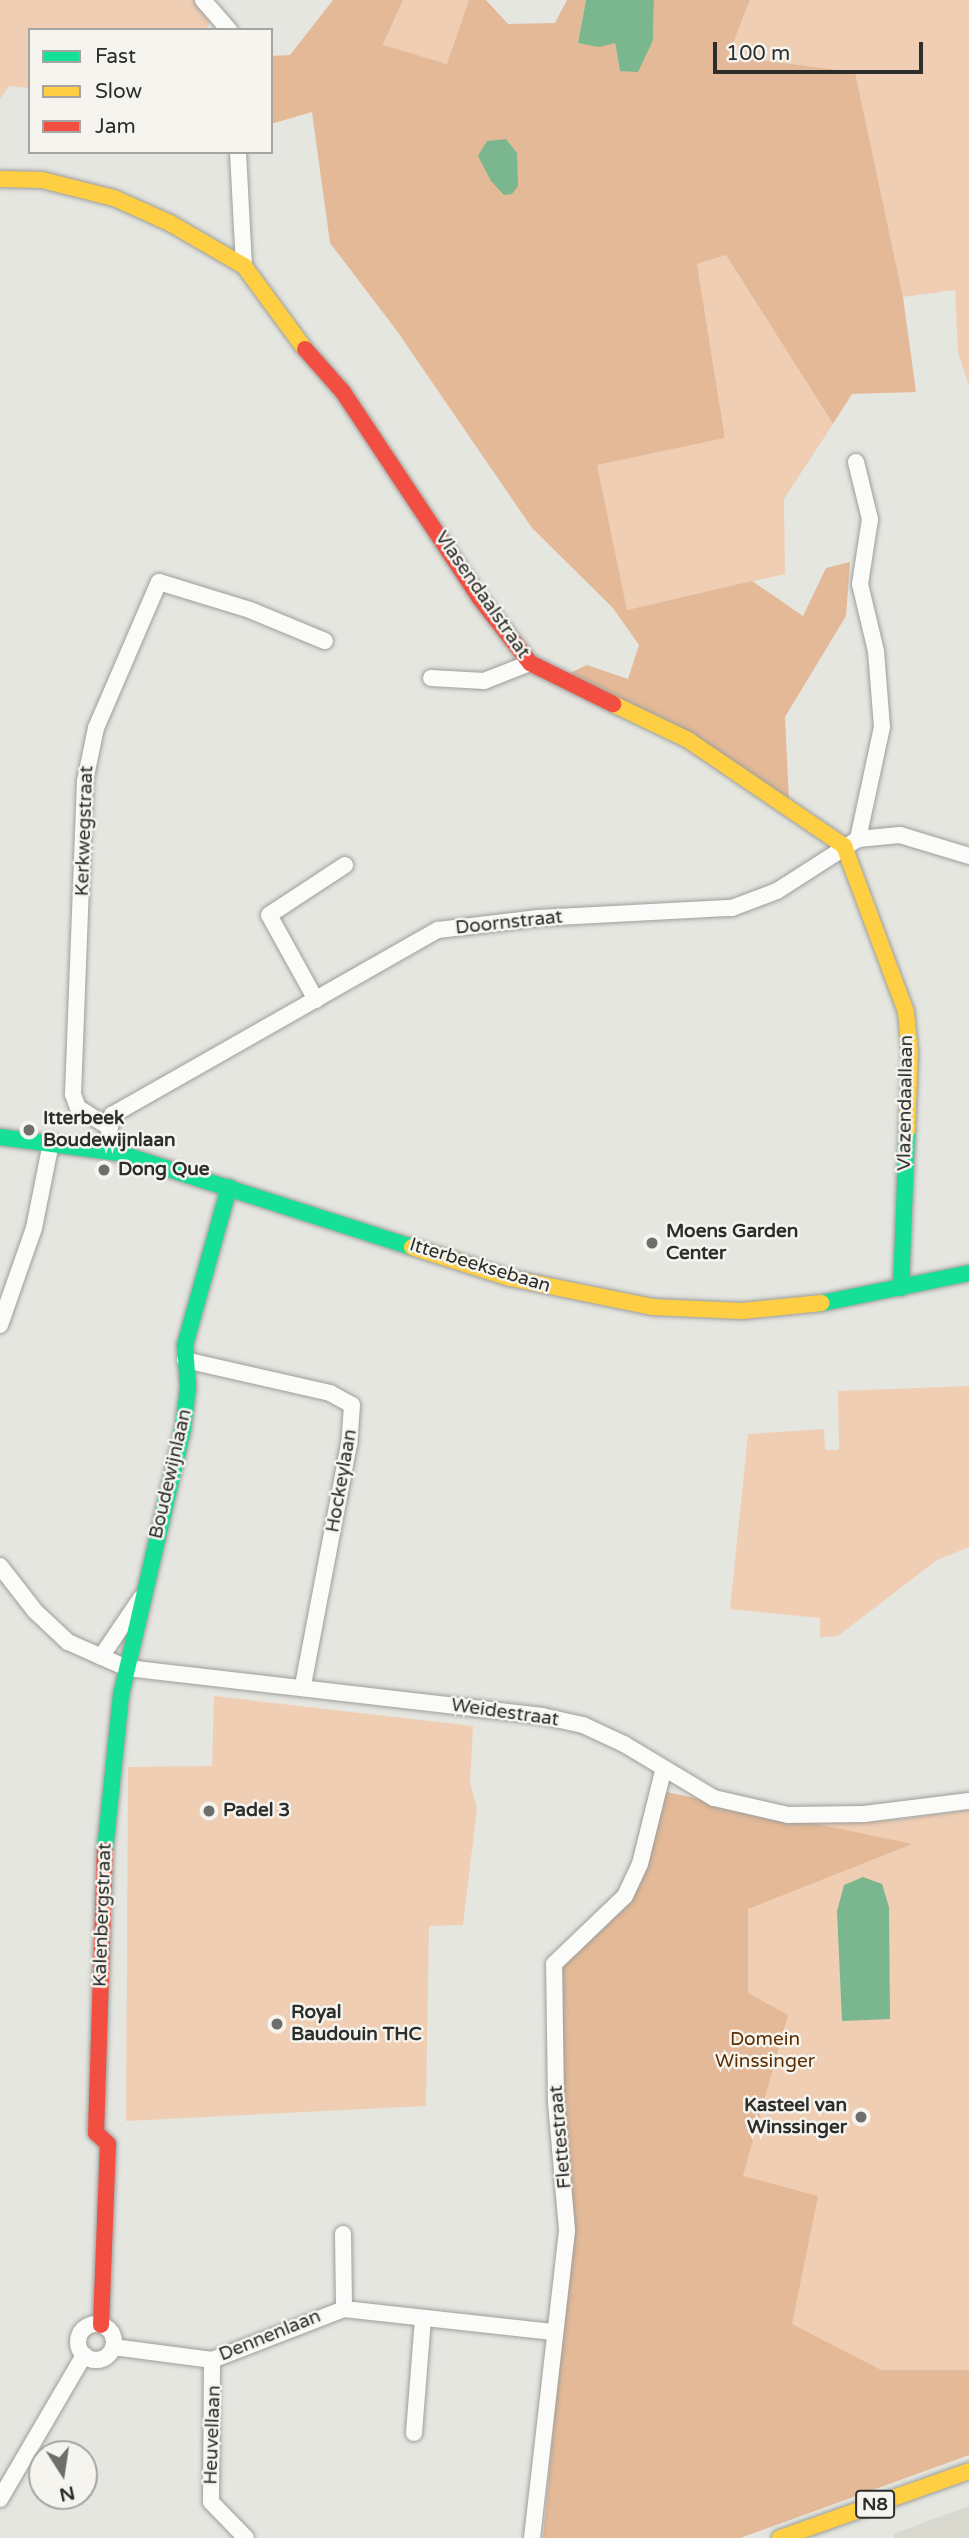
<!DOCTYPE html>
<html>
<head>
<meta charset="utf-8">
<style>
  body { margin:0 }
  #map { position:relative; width:969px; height:2538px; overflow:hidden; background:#e6e6e1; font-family:"Varela Round",sans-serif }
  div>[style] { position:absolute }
  .built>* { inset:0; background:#dad9d0 }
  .green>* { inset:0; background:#f0ceb4 }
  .forest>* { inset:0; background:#e3b997 }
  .water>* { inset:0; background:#7ab78e }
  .roads { filter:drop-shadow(0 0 2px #9d9d9a) drop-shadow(0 0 2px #9d9d9a) }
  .street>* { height:16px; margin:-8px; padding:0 8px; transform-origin:8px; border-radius:8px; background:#fbfbfa }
  .street>.ring { margin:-8px; padding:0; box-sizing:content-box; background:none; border:16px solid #fbfbfa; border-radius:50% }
  .fast>* { height:16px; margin:-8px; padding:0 8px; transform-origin:8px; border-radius:8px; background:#16e098 }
  .slow>* { height:16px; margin:-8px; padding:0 8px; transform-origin:8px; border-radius:8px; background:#ffcf43 }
  .jam>* { height:16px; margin:-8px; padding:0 8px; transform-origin:8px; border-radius:8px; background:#f24e42 }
  .dots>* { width:19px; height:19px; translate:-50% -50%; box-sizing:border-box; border:4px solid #f5f4ee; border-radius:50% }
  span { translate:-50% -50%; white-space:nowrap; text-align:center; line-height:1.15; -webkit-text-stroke:5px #f5f4ee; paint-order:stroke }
  .shield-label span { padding:2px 5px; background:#f5f4ee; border:2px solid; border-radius:5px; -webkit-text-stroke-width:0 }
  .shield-label { font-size:18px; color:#2d2d2b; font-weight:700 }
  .street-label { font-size:19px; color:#2d2d2b }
  .poi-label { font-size:19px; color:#2d2d2b; font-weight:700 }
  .left { translate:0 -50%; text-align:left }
  .right { translate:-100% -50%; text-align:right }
  .park-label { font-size:19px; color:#5f2e00 }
  .legend { position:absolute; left:28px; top:28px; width:245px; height:126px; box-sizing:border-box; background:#f5f4ee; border:2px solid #a5a4a0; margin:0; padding:9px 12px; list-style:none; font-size:21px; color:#2d2d2b }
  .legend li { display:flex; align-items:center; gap:14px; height:35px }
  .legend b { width:35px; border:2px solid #a5a4a0 }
  .north { position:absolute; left:28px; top:2440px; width:70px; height:70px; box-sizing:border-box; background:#f5f4ee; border:2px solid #a5a4a0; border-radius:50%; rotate:168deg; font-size:19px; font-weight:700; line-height:28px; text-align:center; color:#2d2d2b }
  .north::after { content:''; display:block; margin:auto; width:24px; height:32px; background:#6e6e6b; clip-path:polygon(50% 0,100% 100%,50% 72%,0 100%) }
  .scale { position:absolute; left:713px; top:42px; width:210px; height:32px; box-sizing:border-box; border:4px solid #2d2d2b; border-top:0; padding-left:9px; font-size:21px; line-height:24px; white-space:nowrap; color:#2d2d2b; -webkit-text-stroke:5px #f5f4ee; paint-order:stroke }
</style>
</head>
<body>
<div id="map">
  <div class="built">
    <div style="clip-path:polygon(969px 2506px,969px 2538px,895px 2538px,893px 2534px)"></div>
  </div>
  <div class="green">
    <div style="clip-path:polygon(0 0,197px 0,212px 17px,206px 30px,30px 30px,30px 88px,9px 86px,0 99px)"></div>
    <div style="clip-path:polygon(403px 0,469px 0,448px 64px,383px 46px)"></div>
    <div style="clip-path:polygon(750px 0,969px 0,969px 385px,958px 353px,955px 290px,903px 297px,855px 72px,728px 56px)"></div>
    <div style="clip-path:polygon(726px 255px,833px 424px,784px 499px,785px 574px,627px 610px,596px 465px,725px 438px,697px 264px)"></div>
    <div style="clip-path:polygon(969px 1386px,969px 1547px,937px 1560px,838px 1636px,820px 1637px,820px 1618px,730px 1609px,748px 1434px,824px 1429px,825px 1450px,839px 1450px,838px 1391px)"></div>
    <div style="clip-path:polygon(214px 1696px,473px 1726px,470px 1783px,477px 1808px,463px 1925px,429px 1926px,426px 2106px,126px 2121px,128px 1767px,212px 1766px)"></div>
    <div style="clip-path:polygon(661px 1791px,795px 1818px,894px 1820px,969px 1810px,969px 2455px,740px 2538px,543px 2538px,574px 2211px,561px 2103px,634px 1892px)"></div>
  </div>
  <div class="forest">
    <div style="clip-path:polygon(333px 0,403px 0,383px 45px,447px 64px,469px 0,486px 0,508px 24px,555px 23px,567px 0,586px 0,578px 43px,615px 43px,620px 71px,653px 40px,654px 0,750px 0,728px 56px,855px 72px,903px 297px,916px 392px,852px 394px,833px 424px,726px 255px,697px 264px,725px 438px,597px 465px,627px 610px,752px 581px,803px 616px,826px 568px,850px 562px,846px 616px,785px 717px,789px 800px,566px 675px,587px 665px,628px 679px,639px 645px,613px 608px,532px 528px,397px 331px,330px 243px,312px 112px,271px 124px,271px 56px,290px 55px)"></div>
    <div style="clip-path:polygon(661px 1791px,912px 1844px,748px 1909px,748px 1993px,788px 2015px,743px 2176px,818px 2196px,792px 2324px,881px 2370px,969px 2370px,969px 2455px,740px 2538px,543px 2538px,574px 2211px,561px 2103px,558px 1968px,634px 1892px)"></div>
  </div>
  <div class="water">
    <div style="clip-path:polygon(586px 0,654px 0,653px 40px,638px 72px,620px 71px,615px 43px,599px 47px,578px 43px)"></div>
    <div style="clip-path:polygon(506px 139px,517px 153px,518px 186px,512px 194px,504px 195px,491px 181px,478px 156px,487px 141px)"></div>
    <div style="clip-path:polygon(863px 1877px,882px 1884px,889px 1907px,890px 2019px,842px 2021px,837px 1911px,844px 1885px)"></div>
  </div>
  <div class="roads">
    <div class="street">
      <div style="left:203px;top:0;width:40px;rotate:49deg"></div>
      <div style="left:238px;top:152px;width:114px;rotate:87deg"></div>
      <div style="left:856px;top:462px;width:59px;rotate:76.2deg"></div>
      <div style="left:870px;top:519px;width:66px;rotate:98.7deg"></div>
      <div style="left:860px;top:584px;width:69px;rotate:76.6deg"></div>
      <div style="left:876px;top:651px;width:76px;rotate:85.5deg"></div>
      <div style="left:882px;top:727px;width:115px;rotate:102.1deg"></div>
      <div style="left:431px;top:678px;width:53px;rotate:3.2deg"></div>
      <div style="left:484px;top:681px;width:49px;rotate:-21.4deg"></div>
      <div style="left:316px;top:1000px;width:97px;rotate:-118.9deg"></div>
      <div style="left:269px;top:915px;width:91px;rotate:-33.3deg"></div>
      <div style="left:109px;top:1127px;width:36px;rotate:-148deg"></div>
      <div style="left:78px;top:1108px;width:15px;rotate:-110deg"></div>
      <div style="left:73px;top:1094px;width:313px;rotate:-87.8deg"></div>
      <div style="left:85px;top:781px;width:54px;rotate:-78.3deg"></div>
      <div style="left:96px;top:728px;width:159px;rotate:-66.7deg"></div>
      <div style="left:159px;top:582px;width:95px;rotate:17.1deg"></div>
      <div style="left:250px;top:610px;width:81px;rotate:22.5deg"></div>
      <div style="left:106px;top:1150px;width:36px;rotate:-80deg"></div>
      <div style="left:112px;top:1115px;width:375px;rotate:-29.6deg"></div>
      <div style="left:438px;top:930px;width:101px;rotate:-6.8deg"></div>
      <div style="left:538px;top:918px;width:194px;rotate:-3deg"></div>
      <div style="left:732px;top:908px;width:48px;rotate:-20.7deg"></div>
      <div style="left:777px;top:891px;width:96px;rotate:-32.7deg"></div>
      <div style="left:858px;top:839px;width:42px;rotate:-5.4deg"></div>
      <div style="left:900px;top:835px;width:72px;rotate:16.9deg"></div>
      <div style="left:0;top:1325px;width:103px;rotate:-70.7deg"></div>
      <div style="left:34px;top:1228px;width:87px;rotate:-78.7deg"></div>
      <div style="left:185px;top:1360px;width:149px;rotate:12.8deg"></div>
      <div style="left:330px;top:1393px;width:25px;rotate:29deg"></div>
      <div style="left:352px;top:1405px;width:39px;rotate:94deg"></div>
      <div style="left:349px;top:1444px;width:246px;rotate:100.8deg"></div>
      <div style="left:0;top:1566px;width:57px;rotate:52.1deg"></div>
      <div style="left:35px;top:1611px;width:45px;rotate:43.2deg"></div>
      <div style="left:68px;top:1642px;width:64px;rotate:23.8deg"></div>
      <div style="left:127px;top:1668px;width:418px;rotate:6.6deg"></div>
      <div style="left:542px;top:1716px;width:42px;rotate:12.4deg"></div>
      <div style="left:583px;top:1725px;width:45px;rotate:24.9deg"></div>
      <div style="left:624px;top:1744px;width:105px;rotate:31deg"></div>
      <div style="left:714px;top:1798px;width:76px;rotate:12.9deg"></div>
      <div style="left:788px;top:1815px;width:76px;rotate:-0.8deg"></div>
      <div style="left:864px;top:1814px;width:106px;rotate:-7.1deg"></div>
      <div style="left:101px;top:1657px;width:71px;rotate:-55.9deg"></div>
      <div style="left:343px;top:2234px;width:75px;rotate:89.2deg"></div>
      <div class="ring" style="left:78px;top:2324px;width:20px;height:20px"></div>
      <div style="left:113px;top:2347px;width:100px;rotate:7.5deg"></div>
      <div style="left:212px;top:2360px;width:142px;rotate:-21.1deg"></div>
      <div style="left:344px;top:2309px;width:210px;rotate:6.3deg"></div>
      <div style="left:212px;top:2360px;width:142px;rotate:90.4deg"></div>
      <div style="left:211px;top:2502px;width:50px;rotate:45.8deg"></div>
      <div style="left:414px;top:2433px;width:114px;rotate:-85.5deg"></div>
      <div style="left:0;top:2499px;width:167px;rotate:-59.7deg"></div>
      <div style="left:532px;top:2538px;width:310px;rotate:-83.5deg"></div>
      <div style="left:567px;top:2230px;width:129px;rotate:-94.9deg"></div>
      <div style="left:556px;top:2101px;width:137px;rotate:-90.8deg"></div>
      <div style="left:554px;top:1964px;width:98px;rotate:-43.8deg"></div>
      <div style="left:625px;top:1896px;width:35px;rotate:-65deg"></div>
      <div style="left:640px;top:1864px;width:96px;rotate:-76.1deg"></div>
    </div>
    <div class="fast">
      <div style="left:0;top:1137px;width:120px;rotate:7.7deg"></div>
      <div style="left:119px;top:1153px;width:308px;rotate:17.8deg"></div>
      <div style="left:901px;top:1288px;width:157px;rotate:-87.8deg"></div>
      <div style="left:822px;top:1303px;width:150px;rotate:-11.5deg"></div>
      <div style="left:105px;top:1850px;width:156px;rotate:-84.1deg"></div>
      <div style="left:121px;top:1695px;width:274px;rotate:-76.9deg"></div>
      <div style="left:183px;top:1428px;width:41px;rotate:-83deg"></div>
      <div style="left:188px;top:1387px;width:42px;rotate:-94.1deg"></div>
      <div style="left:185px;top:1345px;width:164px;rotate:-74.4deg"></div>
    </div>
    <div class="slow">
      <div style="left:0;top:179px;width:42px;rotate:1.4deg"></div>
      <div style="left:42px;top:180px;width:74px;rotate:14deg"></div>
      <div style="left:114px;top:198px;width:61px;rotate:24.1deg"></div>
      <div style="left:170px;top:223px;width:86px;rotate:30.2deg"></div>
      <div style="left:244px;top:266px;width:103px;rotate:53.7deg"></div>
      <div style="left:613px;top:704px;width:83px;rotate:25.6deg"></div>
      <div style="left:688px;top:740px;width:189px;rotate:34.2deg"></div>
      <div style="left:844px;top:846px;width:177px;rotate:69.5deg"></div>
      <div style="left:906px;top:1012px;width:41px;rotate:84.4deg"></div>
      <div style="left:910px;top:1053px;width:78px;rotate:92.2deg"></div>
      <div style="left:412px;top:1247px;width:103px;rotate:17.6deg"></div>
      <div style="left:510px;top:1278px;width:145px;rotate:11.5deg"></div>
      <div style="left:652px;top:1307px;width:90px;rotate:2.5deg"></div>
      <div style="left:742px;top:1311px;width:80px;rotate:-5.7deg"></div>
      <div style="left:780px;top:2538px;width:201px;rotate:-19.5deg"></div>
    </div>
    <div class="jam">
      <div style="left:305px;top:349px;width:57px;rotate:48.5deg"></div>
      <div style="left:343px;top:392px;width:246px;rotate:56.4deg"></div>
      <div style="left:479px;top:597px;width:83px;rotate:52.3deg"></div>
      <div style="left:530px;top:663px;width:93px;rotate:26.3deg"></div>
      <div style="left:101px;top:2325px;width:181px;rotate:-87.8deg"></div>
      <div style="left:108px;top:2144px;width:16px;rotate:-137deg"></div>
      <div style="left:96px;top:2133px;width:283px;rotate:-88.2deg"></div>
    </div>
  </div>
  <div class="dots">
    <div style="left:29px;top:1130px;background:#6e6e6b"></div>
    <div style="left:104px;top:1170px;background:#6e6e6b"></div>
    <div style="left:652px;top:1243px;background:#6e6e6b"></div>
    <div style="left:209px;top:1811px;background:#6e6e6b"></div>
    <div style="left:277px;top:2024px;background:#6e6e6b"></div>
    <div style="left:861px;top:2117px;background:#6e6e6b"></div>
  </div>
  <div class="shield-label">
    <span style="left:875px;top:2504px">N8</span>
  </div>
  <div class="street-label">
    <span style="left:482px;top:595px;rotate:55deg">Vlasendaalstraat</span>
    <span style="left:85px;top:831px;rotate:-88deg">Kerkwegstraat</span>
    <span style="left:509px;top:923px;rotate:-6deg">Doornstraat</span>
    <span style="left:906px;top:1103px;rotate:-89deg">Vlazendaallaan</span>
    <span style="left:480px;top:1266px;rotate:17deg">Itterbeeksebaan</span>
    <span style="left:171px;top:1474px;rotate:-77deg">Boudewijnlaan</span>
    <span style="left:342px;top:1481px;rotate:-80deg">Hockeylaan</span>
    <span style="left:505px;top:1713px;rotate:8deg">Weidestraat</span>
    <span style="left:103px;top:1915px;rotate:-88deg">Kalenbergstraat</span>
    <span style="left:561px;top:2137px;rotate:-95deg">Flettestraat</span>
    <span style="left:270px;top:2336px;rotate:-22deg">Dennenlaan</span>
    <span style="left:213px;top:2435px;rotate:-88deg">Heuvellaan</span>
  </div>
  <div class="poi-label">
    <span class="left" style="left:43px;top:1130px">Itterbeek<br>Boudewijnlaan</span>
    <span class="left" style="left:118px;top:1170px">Dong Que</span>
    <span class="left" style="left:666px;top:1243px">Moens Garden<br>Center</span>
    <span class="left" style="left:223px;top:1811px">Padel 3</span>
    <span class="left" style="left:291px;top:2024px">Royal<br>Baudouin THC</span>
    <span class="right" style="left:847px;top:2117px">Kasteel van<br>Winssinger</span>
  </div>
  <div class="park-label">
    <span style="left:765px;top:2051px">Domein<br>Winssinger</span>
  </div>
  <ul class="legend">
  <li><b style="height:9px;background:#16e098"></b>Fast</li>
  <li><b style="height:9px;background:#ffcf43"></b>Slow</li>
  <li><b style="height:9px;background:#f24e42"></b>Jam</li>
  </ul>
  <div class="north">N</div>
  <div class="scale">100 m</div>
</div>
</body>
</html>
